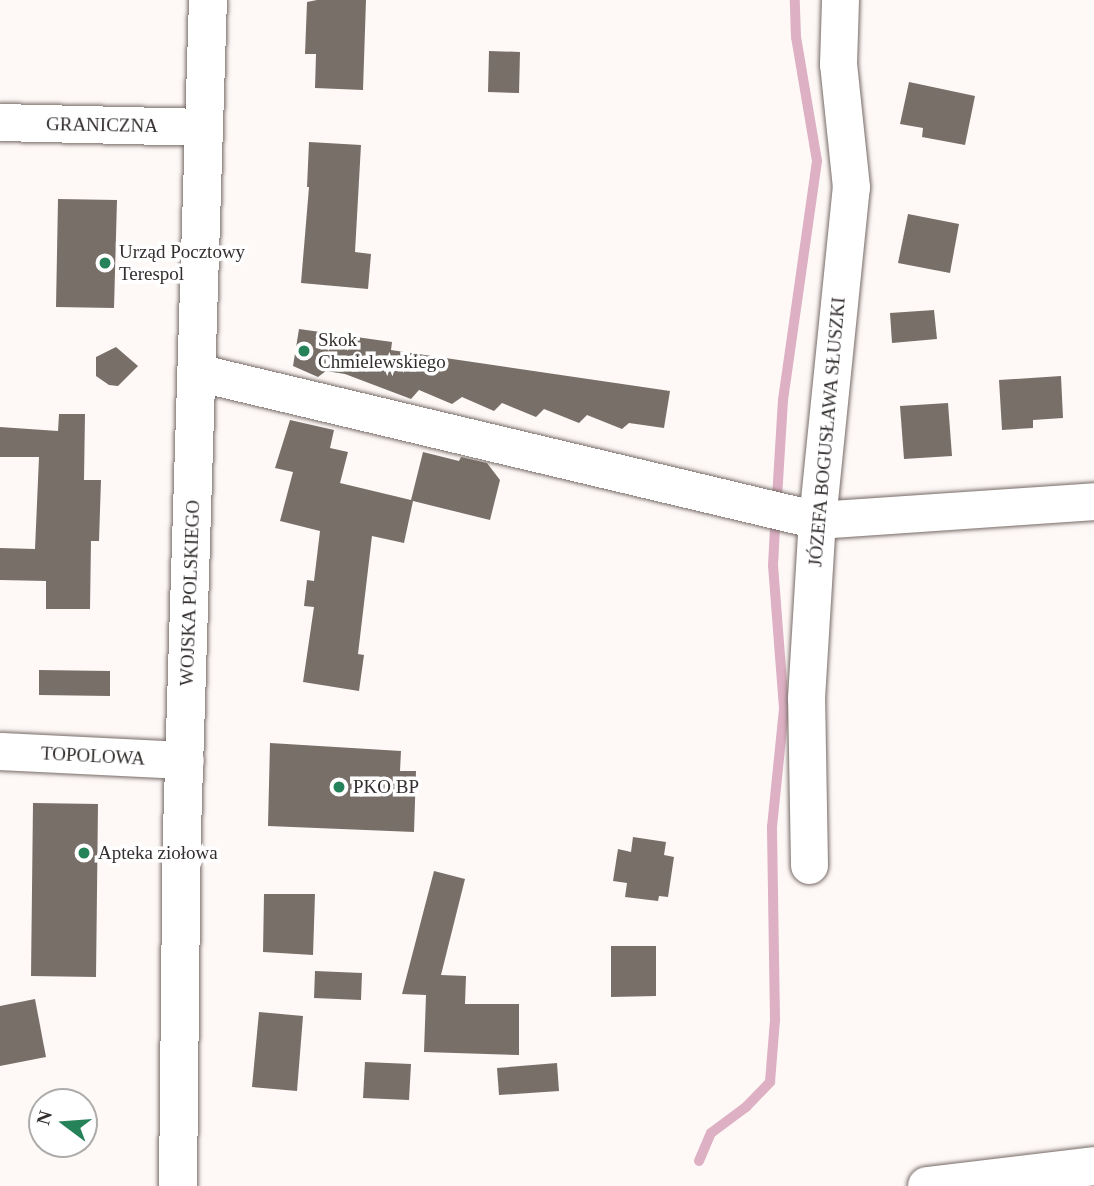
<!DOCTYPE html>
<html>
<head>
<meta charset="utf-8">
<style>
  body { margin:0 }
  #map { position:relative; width:1094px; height:1186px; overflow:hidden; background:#fef9f7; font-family:"Times New Roman",serif }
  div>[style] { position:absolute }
  .stream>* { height:10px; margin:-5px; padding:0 5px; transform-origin:5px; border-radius:5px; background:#ddb0c3 }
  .building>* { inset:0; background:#786f68 }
  .roads { filter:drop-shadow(0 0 2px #766b67) drop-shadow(0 0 2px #766b67) }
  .street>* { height:37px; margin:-18.5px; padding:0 18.5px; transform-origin:18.5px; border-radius:18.5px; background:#fff }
  .secondary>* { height:38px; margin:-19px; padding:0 19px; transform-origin:19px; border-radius:19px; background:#fff }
  .dots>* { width:19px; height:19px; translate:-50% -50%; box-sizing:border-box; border:4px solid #fff; border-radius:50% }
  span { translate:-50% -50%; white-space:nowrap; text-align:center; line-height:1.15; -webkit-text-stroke:7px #fff; paint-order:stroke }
  .street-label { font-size:19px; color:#342f2e }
  .poi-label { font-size:19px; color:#342f2e }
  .left { translate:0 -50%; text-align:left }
  .north { position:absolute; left:28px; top:1088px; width:70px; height:70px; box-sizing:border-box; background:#fff; border:2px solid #aeacab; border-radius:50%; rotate:286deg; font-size:19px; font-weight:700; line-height:28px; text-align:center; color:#342f2e }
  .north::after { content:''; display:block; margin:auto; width:24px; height:32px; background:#268258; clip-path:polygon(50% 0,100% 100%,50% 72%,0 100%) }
</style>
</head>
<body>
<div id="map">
  <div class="stream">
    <div style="left:777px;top:498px;width:98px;rotate:-86.5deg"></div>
    <div style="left:783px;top:400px;width:241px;rotate:-81.9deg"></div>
    <div style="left:817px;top:161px;width:126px;rotate:-99.6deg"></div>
    <div style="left:796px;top:37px;width:37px;rotate:-92deg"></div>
    <div style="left:699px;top:1161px;width:30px;rotate:-67deg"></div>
    <div style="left:711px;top:1133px;width:44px;rotate:-36.6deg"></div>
    <div style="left:746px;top:1107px;width:35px;rotate:-46deg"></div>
    <div style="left:770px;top:1082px;width:62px;rotate:-85.4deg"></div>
    <div style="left:775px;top:1020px;width:193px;rotate:-90.9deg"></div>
    <div style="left:772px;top:827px;width:120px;rotate:-84.2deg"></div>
    <div style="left:784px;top:708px;width:142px;rotate:-94.4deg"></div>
    <div style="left:773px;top:566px;width:35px;rotate:-87deg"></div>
  </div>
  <div class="building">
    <div style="clip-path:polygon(317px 0,366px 0,363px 90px,315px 88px,316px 54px,305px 54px,307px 2px)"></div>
    <div style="clip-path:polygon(489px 51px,520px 52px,519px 93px,488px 92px)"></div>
    <div style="clip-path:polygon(909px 82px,975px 96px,965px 145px,922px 137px,923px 128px,900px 124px)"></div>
    <div style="clip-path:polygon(309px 142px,361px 145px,355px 252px,371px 254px,368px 289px,301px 283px,309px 187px,307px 187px)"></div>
    <div style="clip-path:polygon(58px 199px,117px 200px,114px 308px,56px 307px)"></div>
    <div style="clip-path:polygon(908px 214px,959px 224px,950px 273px,898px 263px)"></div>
    <div style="clip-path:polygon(934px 310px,937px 339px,892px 343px,890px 313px)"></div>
    <div style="clip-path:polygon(299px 329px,392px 342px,391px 350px,670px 391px,664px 428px,629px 423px,622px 429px,587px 415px,579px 423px,544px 409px,536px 417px,502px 403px,494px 411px,462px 397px,452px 404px,419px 390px,411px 399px,345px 374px,326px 371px,318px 377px,293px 366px)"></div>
    <div style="clip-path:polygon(116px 347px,138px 366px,118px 386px,109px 385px,96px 376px,96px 357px)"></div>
    <div style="clip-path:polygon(1061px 376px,1063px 418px,1033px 420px,1033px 428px,1002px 430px,999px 380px)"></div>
    <div style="clip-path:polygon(948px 403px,952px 456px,904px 459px,900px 406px)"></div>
    <div style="clip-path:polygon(59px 414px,85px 414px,84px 480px,101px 480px,99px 541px,91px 541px,90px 609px,46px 609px,46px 581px,0 580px,0 548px,35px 549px,39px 457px,0 457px,0 427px,58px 431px)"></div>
    <div style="clip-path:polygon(290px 420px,334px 430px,330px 448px,348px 452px,340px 483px,411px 500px,423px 452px,459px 461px,461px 457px,487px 463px,500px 480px,490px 520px,413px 501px,404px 543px,372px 536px,358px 654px,364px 655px,359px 691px,303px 682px,314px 607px,304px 606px,307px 580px,314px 581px,320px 531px,280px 521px,293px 472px,275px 468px)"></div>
    <div style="clip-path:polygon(39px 670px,110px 671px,110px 696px,39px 695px)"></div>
    <div style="clip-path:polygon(270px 743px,401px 751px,400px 771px,416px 771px,414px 832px,268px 826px)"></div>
    <div style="clip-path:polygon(33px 803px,98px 804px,96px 977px,31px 976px)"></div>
    <div style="clip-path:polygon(633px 837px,666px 842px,664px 855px,674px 857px,668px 897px,659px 896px,658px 901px,625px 897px,627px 883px,613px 881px,618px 849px,631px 852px)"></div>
    <div style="clip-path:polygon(434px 871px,465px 879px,441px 975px,466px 976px,465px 1004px,519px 1004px,519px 1055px,424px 1052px,426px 995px,402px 994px)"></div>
    <div style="clip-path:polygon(264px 894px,315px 894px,313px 955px,263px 952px)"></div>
    <div style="clip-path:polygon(611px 946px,656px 946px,656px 996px,611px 997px)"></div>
    <div style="clip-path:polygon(315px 971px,362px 973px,361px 1000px,314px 998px)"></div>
    <div style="clip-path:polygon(35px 999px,46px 1057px,0 1066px,0 1006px)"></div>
    <div style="clip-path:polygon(259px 1012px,303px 1016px,297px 1091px,252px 1087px)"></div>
    <div style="clip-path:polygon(365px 1062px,411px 1064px,409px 1100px,363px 1098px)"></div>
    <div style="clip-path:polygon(557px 1063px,559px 1091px,499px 1095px,497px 1068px)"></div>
  </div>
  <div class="roads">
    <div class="street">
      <div style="left:0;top:122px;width:204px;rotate:1.4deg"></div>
      <div style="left:196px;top:372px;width:638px;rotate:13.4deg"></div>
      <div style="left:817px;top:520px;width:278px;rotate:-3.9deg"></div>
      <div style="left:0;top:751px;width:185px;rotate:2.8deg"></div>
      <div style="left:809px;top:865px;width:167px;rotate:-91deg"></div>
      <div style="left:806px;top:698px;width:178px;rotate:-86.5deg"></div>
      <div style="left:817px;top:520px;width:335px;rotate:-84.2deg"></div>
      <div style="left:851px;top:187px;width:124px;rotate:-96deg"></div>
      <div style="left:838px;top:64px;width:64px;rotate:-88.2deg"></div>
    </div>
    <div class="secondary">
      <div style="left:178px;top:1186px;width:355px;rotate:-89.4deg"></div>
      <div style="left:182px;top:831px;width:831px;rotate:-88.21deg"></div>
      <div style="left:927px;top:1186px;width:168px;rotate:-6.8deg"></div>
    </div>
  </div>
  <div class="dots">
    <div style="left:105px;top:263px;background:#268258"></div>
    <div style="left:304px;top:351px;background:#268258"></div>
    <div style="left:339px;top:787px;background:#268258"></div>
    <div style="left:84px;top:853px;background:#268258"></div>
  </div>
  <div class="street-label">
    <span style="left:102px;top:125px;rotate:1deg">GRANICZNA</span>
    <span style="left:827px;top:432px;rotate:-85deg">JÓZEFA BOGUSŁAWA SŁUSZKI</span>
    <span style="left:190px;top:593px;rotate:-88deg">WOJSKA POLSKIEGO</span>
    <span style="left:93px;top:756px;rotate:3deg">TOPOLOWA</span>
  </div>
  <div class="poi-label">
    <span class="left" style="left:119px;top:263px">Urząd Pocztowy<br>Terespol</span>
    <span class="left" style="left:318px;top:351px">Skok<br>Chmielewskiego</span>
    <span class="left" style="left:353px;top:787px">PKO BP</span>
    <span class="left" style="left:98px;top:853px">Apteka ziołowa</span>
  </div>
  <div class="north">N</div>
</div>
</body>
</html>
